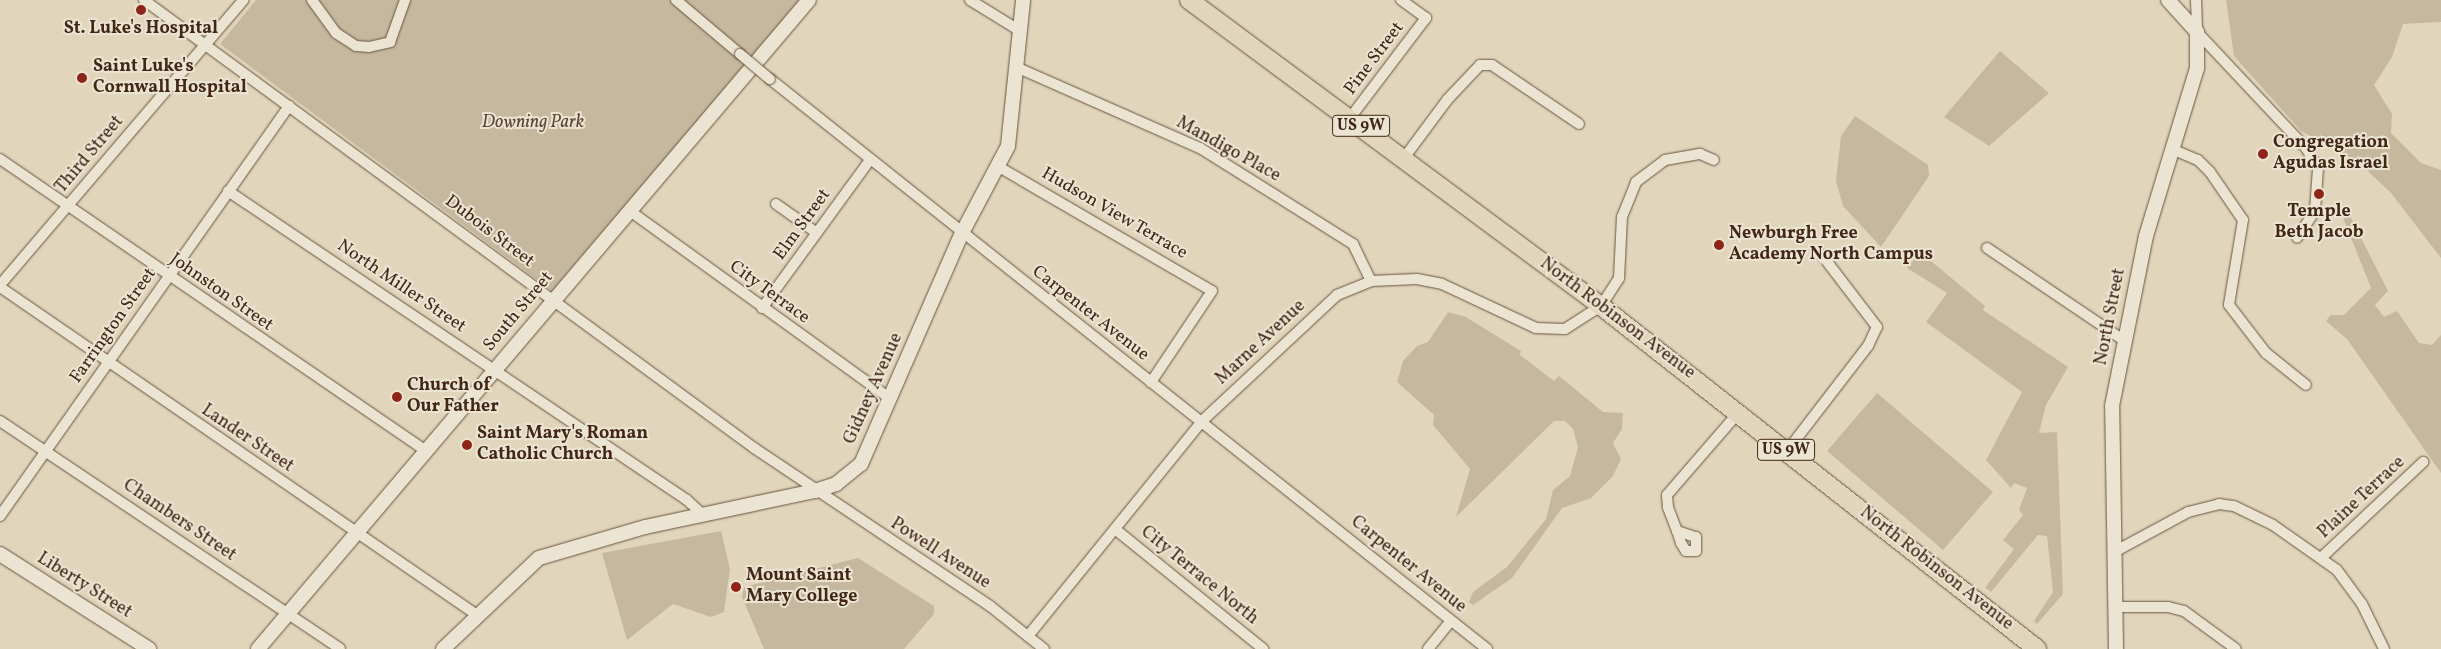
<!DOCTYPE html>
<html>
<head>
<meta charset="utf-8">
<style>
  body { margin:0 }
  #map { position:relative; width:2441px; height:649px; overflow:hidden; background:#e1d6bc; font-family:Vollkorn,serif }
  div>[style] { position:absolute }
  .green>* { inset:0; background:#c6b89f }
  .roads { filter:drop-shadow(0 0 1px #69533e) drop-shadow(0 0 1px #69533e) }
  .street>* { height:10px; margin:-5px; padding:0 5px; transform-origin:5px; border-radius:5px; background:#ece4d3 }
  .secondary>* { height:14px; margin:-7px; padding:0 7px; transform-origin:7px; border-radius:7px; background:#ece4d3 }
  .highway>* { height:18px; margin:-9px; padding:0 9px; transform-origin:9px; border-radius:9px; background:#e1d6bc }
  .bridges { filter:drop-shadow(0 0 1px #69533e) drop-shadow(0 0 1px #69533e) }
  .street-bridge>* { height:10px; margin:-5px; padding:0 5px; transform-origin:5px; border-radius:5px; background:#ece4d3 }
  .dots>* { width:14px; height:14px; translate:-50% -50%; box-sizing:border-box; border:2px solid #ece4d3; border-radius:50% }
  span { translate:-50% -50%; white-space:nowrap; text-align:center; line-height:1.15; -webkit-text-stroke:4px #ece4d3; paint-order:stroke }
  .shield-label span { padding:1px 4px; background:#ece4d3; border:1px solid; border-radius:4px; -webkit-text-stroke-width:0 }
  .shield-label { font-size:16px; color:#412714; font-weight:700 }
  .poi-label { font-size:18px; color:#412714; font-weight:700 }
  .left { translate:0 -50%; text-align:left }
  .street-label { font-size:18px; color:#412714 }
  .park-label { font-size:18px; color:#5c4430; font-style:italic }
</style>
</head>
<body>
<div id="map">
  <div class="green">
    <div style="clip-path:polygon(256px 0,801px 0,552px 291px,220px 44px)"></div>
    <div style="clip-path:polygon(2226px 0,2441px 0,2441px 22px,2403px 24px,2392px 57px,2374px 85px,2392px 114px,2391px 133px,2421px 163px,2441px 170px,2441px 258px,2391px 193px,2357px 161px,2301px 131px,2234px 56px)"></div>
    <div style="clip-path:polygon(2000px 51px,2049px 93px,1989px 146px,1944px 117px)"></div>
    <div style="clip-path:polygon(1855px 116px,1928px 165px,1929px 176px,1881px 247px,1843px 206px,1836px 181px,1841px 136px)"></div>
    <div style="clip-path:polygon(2338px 205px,2350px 216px,2388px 291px,2375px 305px,2384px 317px,2397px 311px,2419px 343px,2432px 345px,2441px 335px,2441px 473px,2347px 339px,2326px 321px,2331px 315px,2344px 315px,2371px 288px)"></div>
    <div style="clip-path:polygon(1920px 252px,1985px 306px,1983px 310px,2068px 367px,2046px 405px,2039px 433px,2057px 432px,2063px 594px,2037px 624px,2034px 621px,2053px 592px,2047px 536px,2038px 535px,1991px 592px,1985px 588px,2014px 549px,2003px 540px,2023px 515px,2019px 510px,2027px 488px,2014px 483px,2011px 488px,1986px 460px,2022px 392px,1926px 322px,1947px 293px,1907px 268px)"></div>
    <div style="clip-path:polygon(1448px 312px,1466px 317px,1521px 351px,1520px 355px,1554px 381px,1559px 376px,1603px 412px,1623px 413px,1622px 429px,1613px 443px,1621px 459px,1613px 476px,1591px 498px,1562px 508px,1512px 578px,1473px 605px,1469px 602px,1473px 592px,1507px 567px,1546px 519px,1553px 490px,1570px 476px,1578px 447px,1573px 429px,1565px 421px,1554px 421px,1456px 517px,1470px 469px,1433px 425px,1434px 415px,1397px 382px,1403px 361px,1417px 346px,1428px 342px)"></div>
    <div style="clip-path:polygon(1877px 393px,1993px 492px,1943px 550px,1827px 451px)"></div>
    <div style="clip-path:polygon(721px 531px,730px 569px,724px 612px,711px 617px,673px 604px,627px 640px,602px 553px)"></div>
    <div style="clip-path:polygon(858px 558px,934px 606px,934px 614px,904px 649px,764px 649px,742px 597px,744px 587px)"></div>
  </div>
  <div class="roads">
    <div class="street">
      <div style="left:144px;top:0;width:757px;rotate:36.29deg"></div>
      <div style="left:754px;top:448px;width:284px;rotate:33.8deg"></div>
      <div style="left:990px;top:606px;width:69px;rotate:38.5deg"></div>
      <div style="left:312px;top:0;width:41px;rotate:54deg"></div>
      <div style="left:336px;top:33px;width:24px;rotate:33deg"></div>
      <div style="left:356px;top:46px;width:13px;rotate:4deg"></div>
      <div style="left:369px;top:47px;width:22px;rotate:-13deg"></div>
      <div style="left:390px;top:42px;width:45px;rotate:-70.3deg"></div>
      <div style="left:676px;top:0;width:84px;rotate:40.2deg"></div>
      <div style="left:970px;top:0;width:55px;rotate:31.7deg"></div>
      <div style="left:2196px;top:0;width:32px;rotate:88deg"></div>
      <div style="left:2197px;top:32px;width:159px;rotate:46.8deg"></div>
      <div style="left:2306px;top:148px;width:23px;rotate:59deg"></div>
      <div style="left:2318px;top:168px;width:43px;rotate:94deg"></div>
      <div style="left:2315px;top:211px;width:32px;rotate:124deg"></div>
      <div style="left:1016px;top:67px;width:201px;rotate:23.8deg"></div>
      <div style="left:1200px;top:148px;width:181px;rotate:32.1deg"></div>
      <div style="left:1353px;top:244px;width:41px;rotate:64.1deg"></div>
      <div style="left:770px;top:79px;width:916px;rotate:38.48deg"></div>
      <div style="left:1350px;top:118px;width:126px;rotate:-52.8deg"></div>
      <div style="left:1426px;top:18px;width:31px;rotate:-144deg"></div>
      <div style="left:2174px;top:150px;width:26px;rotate:23deg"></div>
      <div style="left:2198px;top:160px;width:17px;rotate:45deg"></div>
      <div style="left:2210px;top:172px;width:58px;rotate:55.5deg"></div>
      <div style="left:2243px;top:220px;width:86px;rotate:99.4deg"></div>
      <div style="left:2229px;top:305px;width:61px;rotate:52.4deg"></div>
      <div style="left:2266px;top:353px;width:51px;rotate:38.7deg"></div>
      <div style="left:1404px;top:158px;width:72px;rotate:-53.4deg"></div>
      <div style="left:1447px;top:100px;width:48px;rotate:-46.7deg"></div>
      <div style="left:1480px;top:65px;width:12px"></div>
      <div style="left:1492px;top:65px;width:105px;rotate:34.1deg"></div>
      <div style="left:0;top:159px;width:516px;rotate:34.43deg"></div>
      <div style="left:999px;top:167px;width:246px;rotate:30.2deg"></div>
      <div style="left:1212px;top:291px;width:110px;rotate:123.8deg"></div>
      <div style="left:228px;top:191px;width:553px;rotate:33.95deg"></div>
      <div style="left:687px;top:500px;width:22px;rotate:43deg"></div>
      <div style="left:776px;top:204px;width:50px;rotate:35.3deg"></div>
      <div style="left:630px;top:211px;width:322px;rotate:35.8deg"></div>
      <div style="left:1987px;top:248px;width:166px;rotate:34deg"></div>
      <div style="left:0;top:285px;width:375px;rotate:-49.5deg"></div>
      <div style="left:0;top:287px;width:579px;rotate:34.51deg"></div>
      <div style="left:762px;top:308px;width:183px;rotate:-53.9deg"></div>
      <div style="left:0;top:421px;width:409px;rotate:33.8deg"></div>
      <div style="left:1787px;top:451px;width:133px;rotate:-52.4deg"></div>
      <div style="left:1868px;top:346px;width:21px;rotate:-65deg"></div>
      <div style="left:1877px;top:327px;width:91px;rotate:-127.4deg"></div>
      <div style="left:0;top:516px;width:502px;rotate:-54.82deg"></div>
      <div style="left:1115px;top:529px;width:191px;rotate:39deg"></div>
      <div style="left:1677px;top:531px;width:20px;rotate:18deg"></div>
      <div style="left:1696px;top:537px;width:14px;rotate:90deg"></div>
      <div style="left:1696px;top:551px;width:10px;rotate:180deg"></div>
      <div style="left:1686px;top:551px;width:9px;rotate:-122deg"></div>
      <div style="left:1681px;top:543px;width:13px;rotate:-108deg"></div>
      <div style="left:1677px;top:531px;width:26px;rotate:-111deg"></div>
      <div style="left:1668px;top:507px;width:12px;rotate:-95deg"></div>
      <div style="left:1667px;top:495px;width:108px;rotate:-49.1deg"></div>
      <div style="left:2114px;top:552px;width:84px;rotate:-28.4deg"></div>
      <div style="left:2188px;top:512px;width:32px;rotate:-14deg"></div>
      <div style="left:2219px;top:504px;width:15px;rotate:8deg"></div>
      <div style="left:2234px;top:506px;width:43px;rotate:26deg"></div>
      <div style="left:2273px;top:525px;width:78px;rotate:35.1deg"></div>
      <div style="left:2337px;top:570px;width:42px;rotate:53.7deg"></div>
      <div style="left:2362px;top:604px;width:50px;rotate:63.9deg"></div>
      <div style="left:2322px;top:557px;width:139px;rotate:-43.2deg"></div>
      <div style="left:2115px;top:607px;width:53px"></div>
      <div style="left:2168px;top:607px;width:16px;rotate:14deg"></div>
      <div style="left:2184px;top:611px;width:64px;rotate:36.2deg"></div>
      <div style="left:1028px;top:636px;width:275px;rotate:-51deg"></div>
      <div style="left:1201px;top:422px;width:186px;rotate:-43deg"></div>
      <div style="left:1337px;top:295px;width:37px;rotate:-22deg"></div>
      <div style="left:1371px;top:281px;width:46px;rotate:-2.5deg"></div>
      <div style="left:1417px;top:279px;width:25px;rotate:11deg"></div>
      <div style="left:1442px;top:284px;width:104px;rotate:25.1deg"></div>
      <div style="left:1536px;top:328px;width:29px;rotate:2deg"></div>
      <div style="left:1565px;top:329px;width:43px;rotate:-32.6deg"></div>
      <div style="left:1601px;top:306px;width:33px;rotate:-57deg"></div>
      <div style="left:1619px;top:278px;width:61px;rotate:-87.2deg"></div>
      <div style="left:1622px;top:217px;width:38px;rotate:-68deg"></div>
      <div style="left:1636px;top:182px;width:36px;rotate:-37deg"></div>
      <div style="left:1665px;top:160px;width:36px;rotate:-10deg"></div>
      <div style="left:1700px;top:154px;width:15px;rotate:23deg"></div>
      <div style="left:1428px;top:649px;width:36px;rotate:-51deg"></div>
    </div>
    <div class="secondary">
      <div style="left:0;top:554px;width:177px;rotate:32.5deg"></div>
      <div style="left:258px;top:649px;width:851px;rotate:-49.67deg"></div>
      <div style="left:443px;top:649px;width:132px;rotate:-43.5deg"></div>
      <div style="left:539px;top:558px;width:110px;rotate:-16.3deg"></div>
      <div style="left:645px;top:527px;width:174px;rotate:-12deg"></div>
      <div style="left:815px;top:491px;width:22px;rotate:-18deg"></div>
      <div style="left:836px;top:484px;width:32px;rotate:-39deg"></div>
      <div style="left:861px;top:464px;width:252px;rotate:-66.4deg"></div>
      <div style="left:962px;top:233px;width:98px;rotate:-62.1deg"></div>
      <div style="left:1008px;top:146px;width:147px;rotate:-84.1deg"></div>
      <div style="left:2116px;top:649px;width:243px;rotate:-90.9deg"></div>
      <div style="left:2112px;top:406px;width:173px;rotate:-78.7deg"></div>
      <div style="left:2146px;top:236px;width:176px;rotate:-73.1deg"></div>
      <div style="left:2197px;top:68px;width:36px;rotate:-90deg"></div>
      <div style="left:2197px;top:32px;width:43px;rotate:-132.2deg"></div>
    </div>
    <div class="highway">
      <div style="left:1189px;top:0;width:513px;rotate:36.6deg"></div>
      <div style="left:1601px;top:306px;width:555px;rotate:38.19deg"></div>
    </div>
  </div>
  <div class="bridges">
    <div class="street-bridge">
      <div style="left:740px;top:54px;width:39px;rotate:40deg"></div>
    </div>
  </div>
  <div class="dots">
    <div style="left:141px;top:10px;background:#8f2418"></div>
    <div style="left:82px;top:78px;background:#8f2418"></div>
    <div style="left:2263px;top:154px;background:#8f2418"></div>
    <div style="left:2319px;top:194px;background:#8f2418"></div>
    <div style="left:1719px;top:245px;background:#8f2418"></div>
    <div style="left:397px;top:397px;background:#8f2418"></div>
    <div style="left:467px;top:445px;background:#8f2418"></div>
    <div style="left:736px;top:587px;background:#8f2418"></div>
  </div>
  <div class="shield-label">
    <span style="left:1361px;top:126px">US 9W</span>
    <span style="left:1786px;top:450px">US 9W</span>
  </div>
  <div class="poi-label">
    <span style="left:141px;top:29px">St. Luke's Hospital</span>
    <span class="left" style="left:93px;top:78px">Saint Luke's<br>Cornwall Hospital</span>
    <span class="left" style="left:2273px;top:154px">Congregation<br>Agudas Israel</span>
    <span style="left:2319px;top:223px">Temple<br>Beth Jacob</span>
    <span class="left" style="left:1729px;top:245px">Newburgh Free<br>Academy North Campus</span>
    <span class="left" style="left:407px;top:397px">Church of<br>Our Father</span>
    <span class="left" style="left:477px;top:445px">Saint Mary's Roman<br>Catholic Church</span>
    <span class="left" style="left:746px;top:587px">Mount Saint<br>Mary College</span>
  </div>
  <div class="street-label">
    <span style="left:1375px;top:59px;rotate:-53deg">Pine Street</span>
    <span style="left:1228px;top:150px;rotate:29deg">Mandigo Place</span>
    <span style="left:90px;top:155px;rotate:-50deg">Third Street</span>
    <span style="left:1114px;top:214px;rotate:30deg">Hudson View Terrace</span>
    <span style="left:803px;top:225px;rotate:-54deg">Elm Street</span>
    <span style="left:489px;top:232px;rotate:37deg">Dubois Street</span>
    <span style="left:401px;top:287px;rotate:34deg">North Miller Street</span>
    <span style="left:221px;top:293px;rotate:35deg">Johnston Street</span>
    <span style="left:769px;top:293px;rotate:36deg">City Terrace</span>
    <span style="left:519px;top:312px;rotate:-50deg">South Street</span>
    <span style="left:1090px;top:314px;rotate:38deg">Carpenter Avenue</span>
    <span style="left:2111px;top:317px;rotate:-79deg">North Street</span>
    <span style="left:1617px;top:319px;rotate:37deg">North Robinson Avenue</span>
    <span style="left:114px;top:326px;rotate:-55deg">Farrington Street</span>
    <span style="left:1261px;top:343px;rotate:-43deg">Marne Avenue</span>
    <span style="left:874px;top:389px;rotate:-66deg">Gidney Avenue</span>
    <span style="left:247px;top:439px;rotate:34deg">Lander Street</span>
    <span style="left:2362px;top:498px;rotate:-43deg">Plaine Terrace</span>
    <span style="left:179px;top:521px;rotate:34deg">Chambers Street</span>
    <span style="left:940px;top:554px;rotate:33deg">Powell Avenue</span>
    <span style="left:1408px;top:565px;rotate:39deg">Carpenter Avenue</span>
    <span style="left:1936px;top:569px;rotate:38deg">North Robinson Avenue</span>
    <span style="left:1199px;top:576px;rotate:39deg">City Terrace North</span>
    <span style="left:84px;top:586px;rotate:32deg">Liberty Street</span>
  </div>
  <div class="park-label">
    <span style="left:533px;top:123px">Downing Park</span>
  </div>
</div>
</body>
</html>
